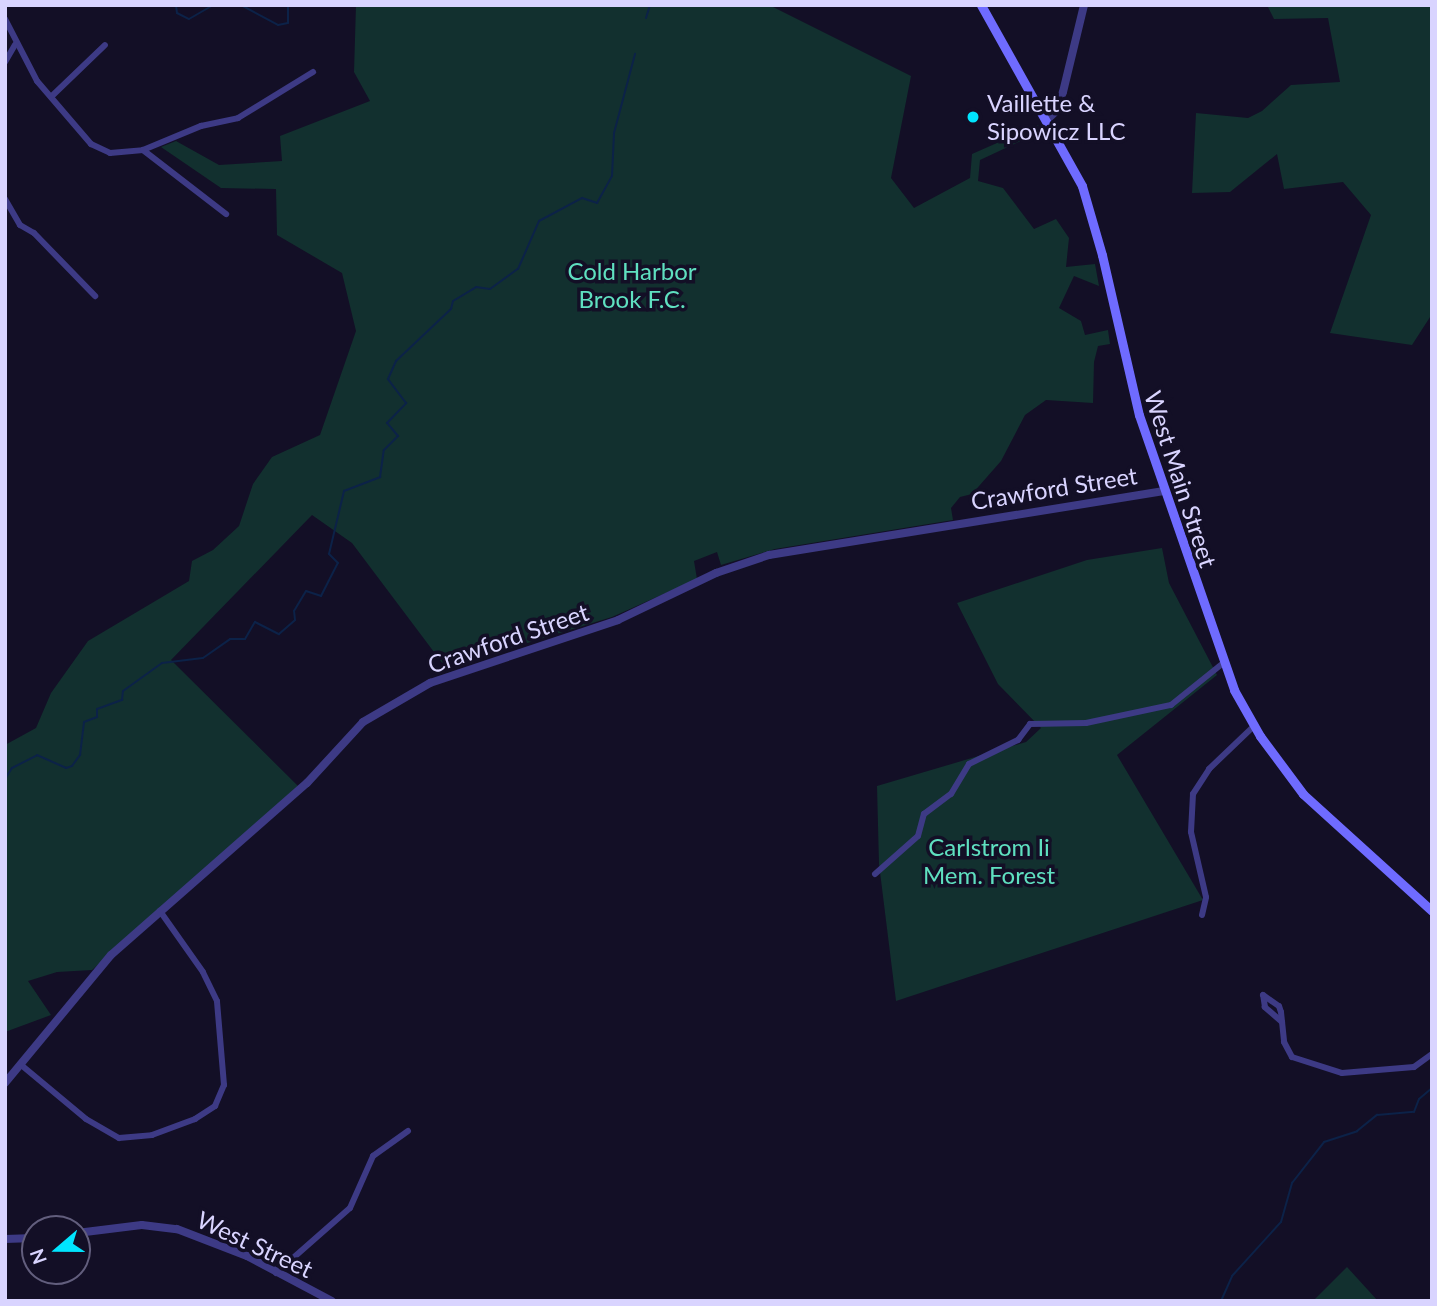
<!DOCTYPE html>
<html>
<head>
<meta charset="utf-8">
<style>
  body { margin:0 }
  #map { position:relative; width:1437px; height:1306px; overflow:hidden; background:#130f26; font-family:Lato,sans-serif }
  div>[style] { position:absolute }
  .green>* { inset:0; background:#12302f }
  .stream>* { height:2px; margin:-1px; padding:0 1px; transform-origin:1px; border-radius:1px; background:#0c2248 }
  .minor>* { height:6px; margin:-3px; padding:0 3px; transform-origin:3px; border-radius:3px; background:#3d3a85 }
  .tertiary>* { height:8px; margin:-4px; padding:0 4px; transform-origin:4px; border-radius:4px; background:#3d3a85 }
  .secondary>* { height:9px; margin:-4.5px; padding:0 4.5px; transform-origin:4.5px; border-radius:4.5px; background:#6f6bff }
  .dots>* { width:19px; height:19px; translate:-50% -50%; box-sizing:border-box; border:4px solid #130f26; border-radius:50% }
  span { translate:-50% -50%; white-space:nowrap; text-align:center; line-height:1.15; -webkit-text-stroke:7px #130f26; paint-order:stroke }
  .poi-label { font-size:24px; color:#d9d4ff }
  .left { translate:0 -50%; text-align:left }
  .park-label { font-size:24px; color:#5fe0c0 }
  .street-label { font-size:24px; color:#d9d4ff }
  .frame { position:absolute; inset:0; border:7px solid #d9d4ff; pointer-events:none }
  .north { position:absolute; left:21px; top:1215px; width:70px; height:70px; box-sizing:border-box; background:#130f26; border:2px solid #625e7d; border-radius:50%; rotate:250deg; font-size:19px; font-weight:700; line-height:28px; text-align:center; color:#d9d4ff }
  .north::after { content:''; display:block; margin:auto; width:24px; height:32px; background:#00e5ff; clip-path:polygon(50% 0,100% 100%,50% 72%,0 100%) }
</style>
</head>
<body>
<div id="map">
  <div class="green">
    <div style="clip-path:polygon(356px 5px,769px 5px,911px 76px,891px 178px,914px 208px,970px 178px,972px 154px,1038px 125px,1042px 131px,980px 160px,978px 181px,1003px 188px,1034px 229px,1056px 219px,1069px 238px,1066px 267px,1095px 264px,1099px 286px,1074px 276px,1059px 308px,1081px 321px,1085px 335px,1108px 330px,1110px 344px,1098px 346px,1094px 362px,1093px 403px,1046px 400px,1025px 415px,1001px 461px,972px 494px,960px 497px,951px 508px,953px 520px,775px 549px,721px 565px,717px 552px,694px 561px,697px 579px,612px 617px,446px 668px,352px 543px,312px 515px,171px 660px,298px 786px,92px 970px,57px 972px,28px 981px,51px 1015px,5px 1032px,5px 745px,36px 728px,51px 693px,88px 641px,189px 581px,192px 561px,213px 550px,239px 526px,253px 484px,272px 457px,320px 435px,356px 331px,342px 273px,277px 235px,276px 189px,221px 188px,161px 147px,176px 141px,219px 165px,282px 161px,280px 136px,370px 101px,354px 72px)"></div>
    <div style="clip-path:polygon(1267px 5px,1432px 5px,1432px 314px,1412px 345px,1330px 333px,1371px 215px,1343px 182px,1284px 189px,1277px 154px,1230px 192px,1192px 193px,1196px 113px,1248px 118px,1262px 111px,1291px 85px,1340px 82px,1328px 18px,1274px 19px)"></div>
    <div style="clip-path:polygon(1162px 548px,1169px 583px,1217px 675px,1117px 755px,1203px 900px,896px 1001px,879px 864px,877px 786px,1026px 742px,1041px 728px,998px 684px,957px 603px,1087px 560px)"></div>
    <div style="clip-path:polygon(1347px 1267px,1378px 1301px,1313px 1301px)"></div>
  </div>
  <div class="stream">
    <div style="left:158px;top:5px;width:12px"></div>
    <div style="left:176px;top:5px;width:8px;rotate:83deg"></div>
    <div style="left:177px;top:13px;width:13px;rotate:27deg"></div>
    <div style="left:189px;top:19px;width:28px;rotate:-30deg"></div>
    <div style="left:241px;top:5px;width:42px;rotate:28.4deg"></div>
    <div style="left:278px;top:25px;width:10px;rotate:-11deg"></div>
    <div style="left:288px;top:23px;width:18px;rotate:-90deg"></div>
    <div style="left:646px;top:18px;width:14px;rotate:-73deg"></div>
    <div style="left:5px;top:779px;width:13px;rotate:-58deg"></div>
    <div style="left:12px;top:768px;width:28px;rotate:-27deg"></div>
    <div style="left:37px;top:755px;width:32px;rotate:24deg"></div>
    <div style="left:66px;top:768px;width:6px;rotate:-18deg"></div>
    <div style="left:72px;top:766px;width:14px;rotate:-54deg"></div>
    <div style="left:80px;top:755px;width:33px;rotate:-83deg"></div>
    <div style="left:84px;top:722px;width:14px;rotate:-21deg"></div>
    <div style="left:97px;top:717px;width:8px;rotate:-90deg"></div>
    <div style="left:97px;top:709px;width:27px;rotate:-20deg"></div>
    <div style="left:122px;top:700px;width:9px;rotate:-84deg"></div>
    <div style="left:123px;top:691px;width:48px;rotate:-35.7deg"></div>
    <div style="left:162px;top:663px;width:41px;rotate:-7deg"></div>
    <div style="left:203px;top:658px;width:33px;rotate:-35deg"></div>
    <div style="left:230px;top:639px;width:15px"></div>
    <div style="left:245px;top:639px;width:20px;rotate:-60deg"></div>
    <div style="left:255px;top:622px;width:27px;rotate:27deg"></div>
    <div style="left:279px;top:634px;width:21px;rotate:-41deg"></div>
    <div style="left:295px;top:620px;width:9px;rotate:-96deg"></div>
    <div style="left:294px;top:611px;width:23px;rotate:-59deg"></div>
    <div style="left:306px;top:591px;width:16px;rotate:18deg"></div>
    <div style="left:321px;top:596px;width:37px;rotate:-63deg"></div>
    <div style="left:338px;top:563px;width:13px;rotate:-135deg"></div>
    <div style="left:329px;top:554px;width:65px;rotate:-76.6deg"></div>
    <div style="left:344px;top:491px;width:39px;rotate:-21deg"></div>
    <div style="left:380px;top:477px;width:27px;rotate:-82deg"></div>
    <div style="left:384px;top:450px;width:20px;rotate:-45deg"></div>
    <div style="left:398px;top:436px;width:17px;rotate:-130deg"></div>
    <div style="left:387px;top:423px;width:28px;rotate:-46deg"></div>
    <div style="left:406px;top:403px;width:30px;rotate:-127deg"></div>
    <div style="left:388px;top:379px;width:20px;rotate:-66deg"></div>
    <div style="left:396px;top:361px;width:76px;rotate:-43.4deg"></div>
    <div style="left:451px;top:309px;width:8px;rotate:-76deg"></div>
    <div style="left:453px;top:301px;width:27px;rotate:-31deg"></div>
    <div style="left:476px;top:287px;width:14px;rotate:8deg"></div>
    <div style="left:490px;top:289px;width:34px;rotate:-36deg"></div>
    <div style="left:518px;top:269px;width:52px;rotate:-66.4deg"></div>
    <div style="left:539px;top:221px;width:49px;rotate:-28.1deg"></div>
    <div style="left:582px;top:198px;width:16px;rotate:18deg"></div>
    <div style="left:597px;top:203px;width:31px;rotate:-61deg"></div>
    <div style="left:612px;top:176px;width:43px;rotate:-87.3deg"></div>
    <div style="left:614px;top:133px;width:82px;rotate:-75.1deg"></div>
    <div style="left:1221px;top:1301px;width:27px;rotate:-66deg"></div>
    <div style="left:1232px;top:1276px;width:73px;rotate:-47.8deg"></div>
    <div style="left:1281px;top:1222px;width:41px;rotate:-74.2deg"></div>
    <div style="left:1292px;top:1183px;width:52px;rotate:-52deg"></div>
    <div style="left:1324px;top:1142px;width:35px;rotate:-18deg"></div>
    <div style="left:1357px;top:1131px;width:26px;rotate:-39deg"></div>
    <div style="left:1377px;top:1115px;width:37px;rotate:-5deg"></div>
    <div style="left:1414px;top:1112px;width:14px;rotate:-69deg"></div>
    <div style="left:1419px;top:1099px;width:17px;rotate:-40deg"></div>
  </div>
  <div class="minor">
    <div style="left:5px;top:19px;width:70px;rotate:62.7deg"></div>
    <div style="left:37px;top:81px;width:83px;rotate:49.4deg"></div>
    <div style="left:91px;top:144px;width:21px;rotate:25deg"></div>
    <div style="left:110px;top:153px;width:33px;rotate:-5deg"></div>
    <div style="left:143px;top:150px;width:63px;rotate:-22.5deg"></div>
    <div style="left:201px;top:126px;width:38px;rotate:-12deg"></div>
    <div style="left:238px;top:118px;width:88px;rotate:-31.5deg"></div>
    <div style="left:5px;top:62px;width:20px;rotate:-60deg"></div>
    <div style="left:53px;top:95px;width:72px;rotate:-43.9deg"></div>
    <div style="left:143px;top:150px;width:105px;rotate:37.6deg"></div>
    <div style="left:5px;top:199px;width:30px;rotate:60deg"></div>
    <div style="left:20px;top:225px;width:16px;rotate:30deg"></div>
    <div style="left:34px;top:233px;width:88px;rotate:45.9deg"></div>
    <div style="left:875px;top:874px;width:57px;rotate:-41.5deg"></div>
    <div style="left:918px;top:836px;width:23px;rotate:-75deg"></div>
    <div style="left:924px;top:814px;width:34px;rotate:-37deg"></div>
    <div style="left:951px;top:794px;width:35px;rotate:-59deg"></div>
    <div style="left:969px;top:764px;width:55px;rotate:-26.1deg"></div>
    <div style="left:1018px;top:740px;width:20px;rotate:-53deg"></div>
    <div style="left:1030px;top:724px;width:56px;rotate:-1deg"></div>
    <div style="left:1086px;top:723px;width:87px;rotate:-12deg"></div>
    <div style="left:1171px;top:705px;width:65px;rotate:-38.8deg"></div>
    <div style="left:1202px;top:915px;width:18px;rotate:-77deg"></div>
    <div style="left:1206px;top:897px;width:67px;rotate:-103deg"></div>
    <div style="left:1191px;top:832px;width:38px;rotate:-87deg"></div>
    <div style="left:1193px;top:794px;width:30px;rotate:-57deg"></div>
    <div style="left:1209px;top:769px;width:62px;rotate:-43.7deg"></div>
    <div style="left:1282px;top:1022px;width:23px;rotate:-139deg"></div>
    <div style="left:1265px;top:1007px;width:12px;rotate:-99deg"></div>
    <div style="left:1263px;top:995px;width:19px;rotate:35deg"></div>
    <div style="left:1279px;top:1006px;width:6px;rotate:72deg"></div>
    <div style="left:1281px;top:1012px;width:30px;rotate:84deg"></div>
    <div style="left:1284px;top:1042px;width:17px;rotate:62deg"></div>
    <div style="left:1292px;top:1057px;width:52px;rotate:17.7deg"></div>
    <div style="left:1342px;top:1073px;width:72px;rotate:-4.8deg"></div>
    <div style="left:1414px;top:1067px;width:22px;rotate:-36deg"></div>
    <div style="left:20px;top:1064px;width:86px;rotate:39.8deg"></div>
    <div style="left:86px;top:1119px;width:38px;rotate:30deg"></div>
    <div style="left:119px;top:1138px;width:33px;rotate:-5deg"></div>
    <div style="left:152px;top:1135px;width:46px;rotate:-20.4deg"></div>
    <div style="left:195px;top:1119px;width:24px;rotate:-33deg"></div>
    <div style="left:215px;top:1106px;width:23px;rotate:-67deg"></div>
    <div style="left:224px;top:1085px;width:84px;rotate:-94.8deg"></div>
    <div style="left:217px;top:1001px;width:32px;rotate:-116deg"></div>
    <div style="left:203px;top:972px;width:75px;rotate:-125.2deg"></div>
    <div style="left:276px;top:1273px;width:98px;rotate:-41.3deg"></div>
    <div style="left:350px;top:1208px;width:57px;rotate:-66.1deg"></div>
    <div style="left:373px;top:1156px;width:43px;rotate:-35.5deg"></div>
  </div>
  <div class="tertiary">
    <div style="left:1047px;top:120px;width:13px;rotate:-45deg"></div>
    <div style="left:1056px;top:111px;width:20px;rotate:-70deg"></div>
    <div style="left:1063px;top:92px;width:89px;rotate:-76.4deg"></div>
    <div style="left:5px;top:1083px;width:166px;rotate:-50.4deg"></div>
    <div style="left:111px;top:955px;width:261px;rotate:-41.3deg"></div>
    <div style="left:307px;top:783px;width:83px;rotate:-47.4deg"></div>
    <div style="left:363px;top:722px;width:78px;rotate:-30.2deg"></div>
    <div style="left:430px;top:683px;width:198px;rotate:-18.5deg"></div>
    <div style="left:618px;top:620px;width:109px;rotate:-25.6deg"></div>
    <div style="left:716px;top:573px;width:56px;rotate:-18.8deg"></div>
    <div style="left:769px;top:555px;width:400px;rotate:-9.2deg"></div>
    <div style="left:77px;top:1233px;width:65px;rotate:-7deg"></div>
    <div style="left:142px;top:1225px;width:35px;rotate:7deg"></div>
    <div style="left:177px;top:1229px;width:75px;rotate:21.1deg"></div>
    <div style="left:247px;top:1256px;width:96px;rotate:27.9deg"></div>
    <div style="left:5px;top:1239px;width:30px;rotate:-2deg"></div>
  </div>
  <div class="secondary">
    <div style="left:981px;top:5px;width:207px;rotate:60.8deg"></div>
    <div style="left:1082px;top:186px;width:72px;rotate:73.8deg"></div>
    <div style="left:1102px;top:255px;width:164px;rotate:77deg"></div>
    <div style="left:1139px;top:415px;width:291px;rotate:70.9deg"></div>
    <div style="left:1234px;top:690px;width:53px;rotate:60.5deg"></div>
    <div style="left:1260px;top:736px;width:72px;rotate:53.4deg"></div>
    <div style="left:1303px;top:794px;width:174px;rotate:42.2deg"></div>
  </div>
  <div class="dots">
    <div style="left:973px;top:117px;background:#00e5ff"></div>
  </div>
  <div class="poi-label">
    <span class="left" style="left:987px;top:117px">Vaillette &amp;<br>Sipowicz LLC</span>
  </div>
  <div class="park-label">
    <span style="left:632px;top:285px">Cold Harbor<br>Brook F.C.</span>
    <span style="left:989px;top:861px">Carlstrom Ii<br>Mem. Forest</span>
  </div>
  <div class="street-label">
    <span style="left:1181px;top:479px;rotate:72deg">West Main Street</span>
    <span style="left:1054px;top:488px;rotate:-9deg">Crawford Street</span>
    <span style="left:508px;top:638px;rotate:-19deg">Crawford Street</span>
    <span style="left:255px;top:1244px;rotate:25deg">West Street</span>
  </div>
  <div class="frame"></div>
  <div class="north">N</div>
</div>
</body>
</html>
